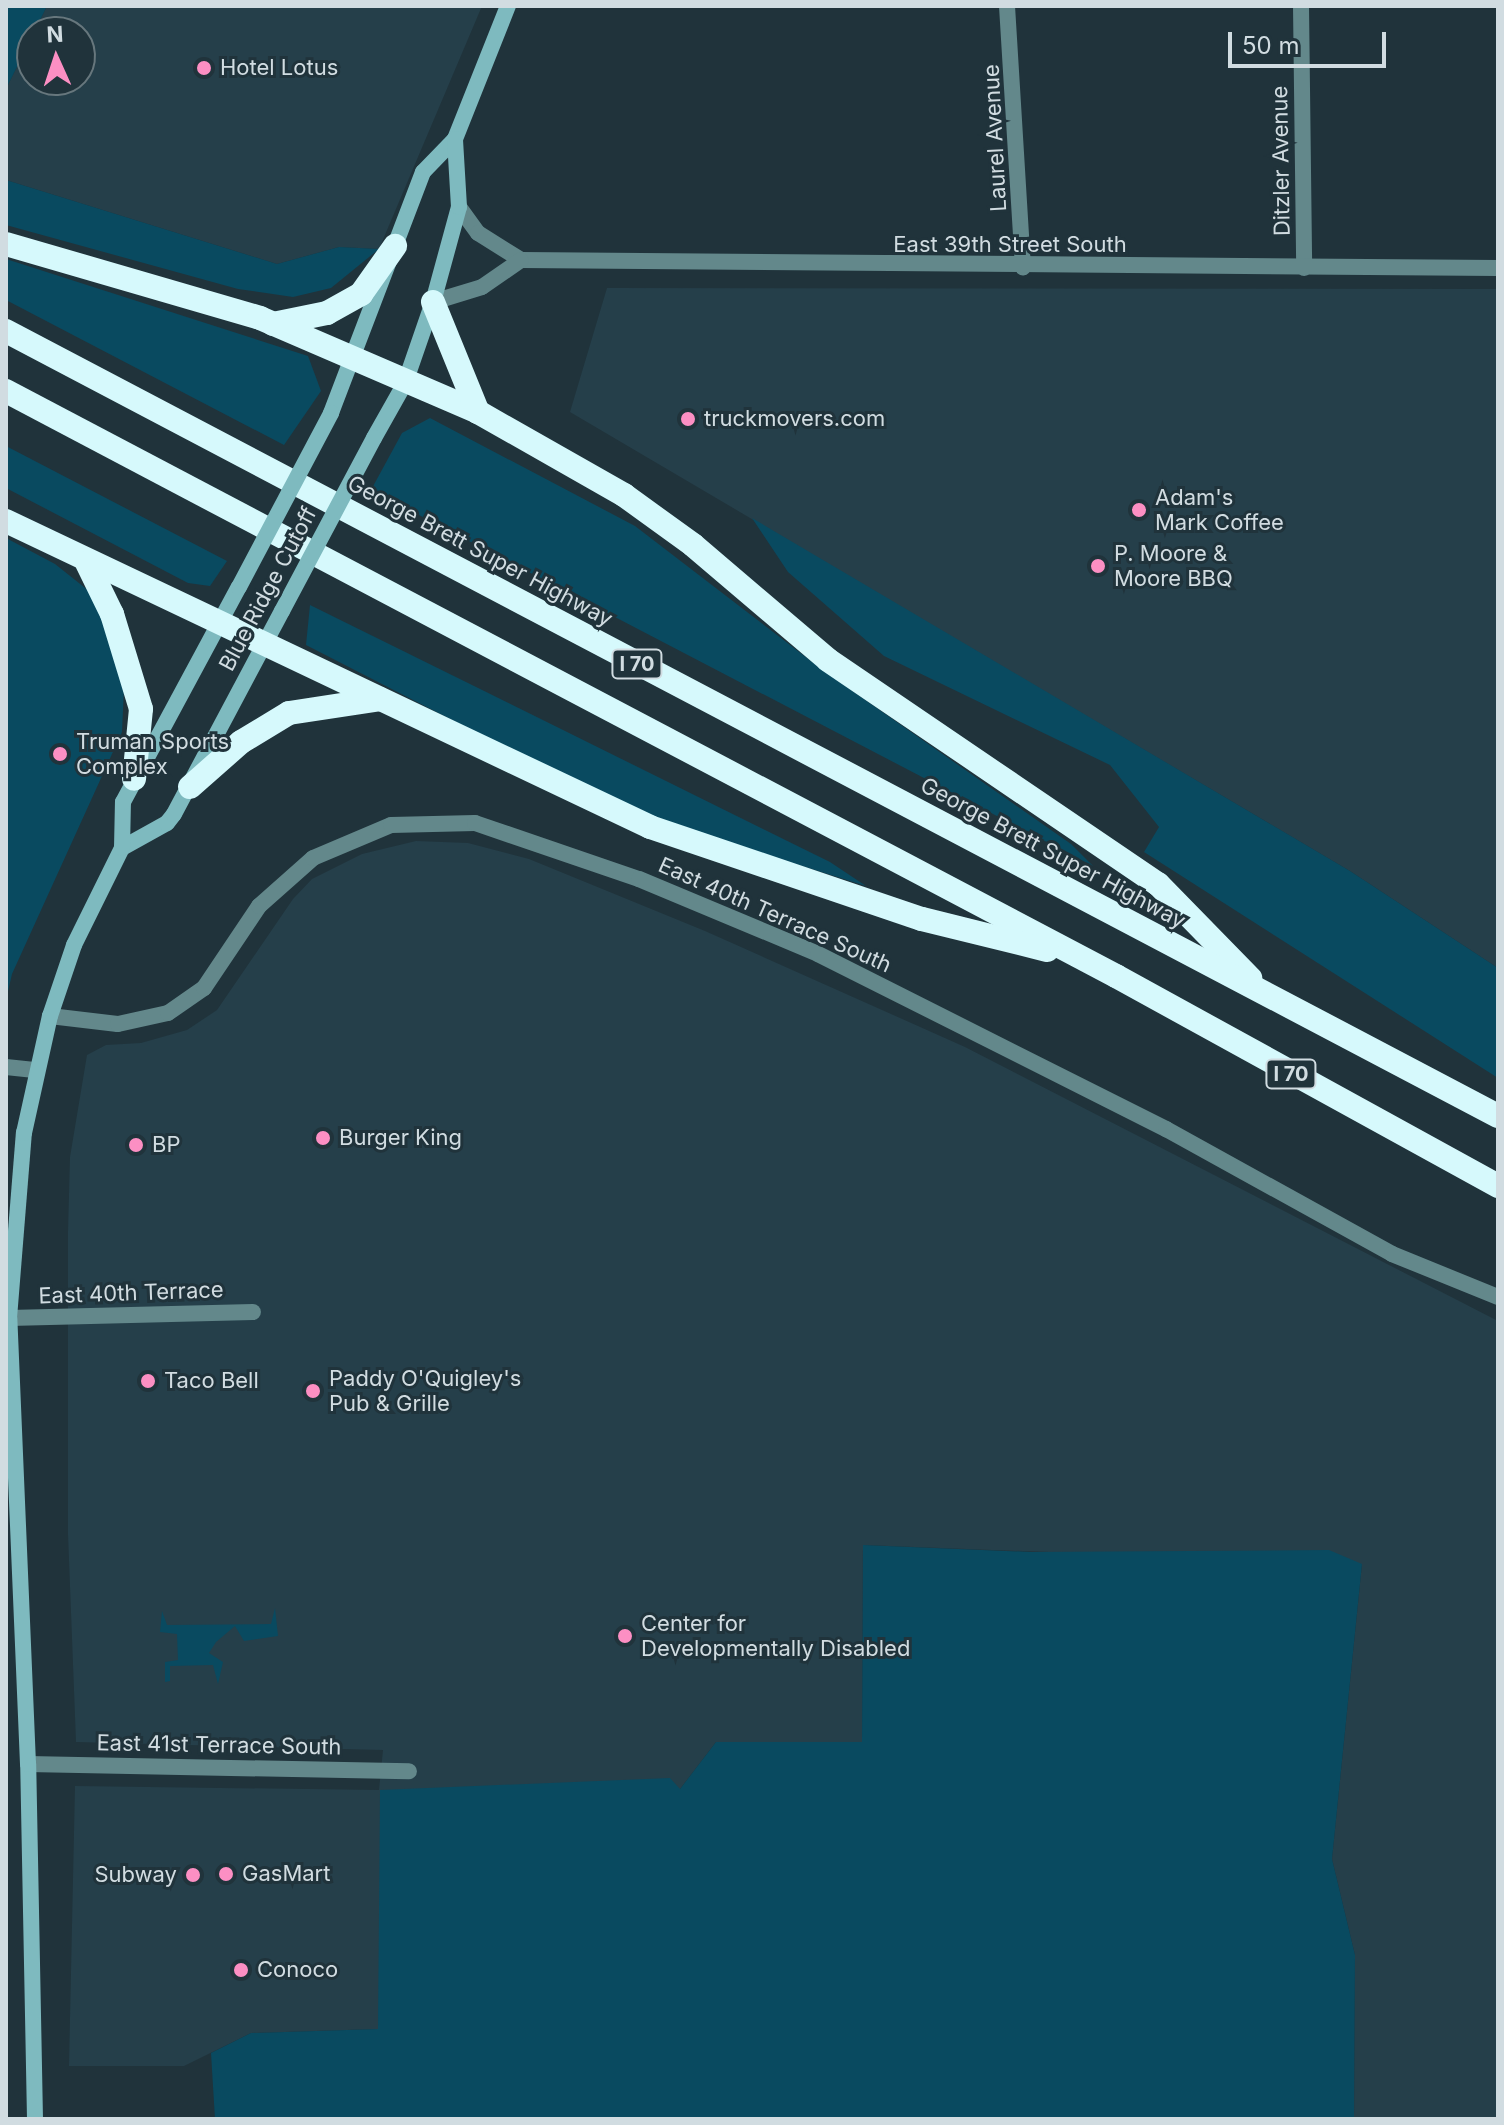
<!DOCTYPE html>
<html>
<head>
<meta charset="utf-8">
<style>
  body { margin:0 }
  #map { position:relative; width:1504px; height:2125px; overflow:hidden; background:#20333b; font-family:Inter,sans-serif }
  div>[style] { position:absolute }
  .built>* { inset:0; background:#253f4a }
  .green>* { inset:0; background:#094a60 }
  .minor>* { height:16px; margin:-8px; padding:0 8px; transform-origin:8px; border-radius:8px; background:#63888b }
  .secondary>* { height:16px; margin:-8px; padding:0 8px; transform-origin:8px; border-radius:8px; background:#7ebabf }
  .motorway>* { height:24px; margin:-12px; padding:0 12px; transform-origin:12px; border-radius:12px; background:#d6f9fc }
  .secondary-bridge>* { height:16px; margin:-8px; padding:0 8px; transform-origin:8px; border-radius:8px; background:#7ebabf }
  .dots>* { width:22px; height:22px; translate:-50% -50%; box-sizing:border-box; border:4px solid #20333b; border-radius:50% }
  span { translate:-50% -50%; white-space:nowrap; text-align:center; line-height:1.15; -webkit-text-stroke:6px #20333b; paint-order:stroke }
  .shield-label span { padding:2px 6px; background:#20333b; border:2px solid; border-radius:6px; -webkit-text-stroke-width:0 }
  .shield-label { font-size:20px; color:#d1dce1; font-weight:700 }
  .poi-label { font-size:22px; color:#d1dce1 }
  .left { translate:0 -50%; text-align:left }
  .right { translate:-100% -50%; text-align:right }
  .street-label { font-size:22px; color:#d1dce1 }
  .frame { position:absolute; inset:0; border:8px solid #d1dce1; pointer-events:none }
  .north { position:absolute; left:16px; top:16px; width:80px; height:80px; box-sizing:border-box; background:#20333b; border:2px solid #67777d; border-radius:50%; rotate:357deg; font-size:22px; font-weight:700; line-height:32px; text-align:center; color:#d1dce1 }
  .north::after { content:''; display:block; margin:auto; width:28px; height:36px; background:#fc8fc3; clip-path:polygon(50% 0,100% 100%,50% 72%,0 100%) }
  .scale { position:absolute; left:1228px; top:32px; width:158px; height:36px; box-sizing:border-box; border:4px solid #d1dce1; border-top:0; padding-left:10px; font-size:24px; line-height:28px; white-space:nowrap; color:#d1dce1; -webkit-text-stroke:6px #20333b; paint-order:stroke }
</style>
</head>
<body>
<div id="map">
  <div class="built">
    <div style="clip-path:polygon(47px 6px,482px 6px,379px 249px,339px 247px,277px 264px,6px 180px,6px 89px,32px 36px,32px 80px,80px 80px,80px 32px,34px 32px)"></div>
    <div style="clip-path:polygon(607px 288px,1498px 289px,1498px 968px,1350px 871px,570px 412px)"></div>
    <div style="clip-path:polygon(416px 841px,468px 843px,529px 859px,705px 931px,965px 1047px,1498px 1321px,1498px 2119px,1354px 2119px,1355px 1955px,1332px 1859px,1362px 1564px,863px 1545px,862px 1742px,716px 1742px,680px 1789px,378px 2029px,251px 2033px,184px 2066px,69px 2066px,75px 1786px,379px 1790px,383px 1750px,76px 1742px,68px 1534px,68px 1232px,70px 1157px,87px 1055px,106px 1045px,141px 1043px,187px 1030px,217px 1010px,293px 899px,312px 879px,362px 854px)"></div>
  </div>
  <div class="green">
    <div style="clip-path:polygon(6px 6px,47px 6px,6px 89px)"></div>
    <div style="clip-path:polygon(6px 180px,277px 264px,339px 247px,379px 249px,331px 288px,293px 297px,238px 289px,6px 225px)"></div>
    <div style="clip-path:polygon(6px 259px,308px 356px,321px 391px,284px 445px,6px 300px)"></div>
    <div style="clip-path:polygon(430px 418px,635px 526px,824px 671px,1071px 844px,1093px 866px,371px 490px,402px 433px)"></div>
    <div style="clip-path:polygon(6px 446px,227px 561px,210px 586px,188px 583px,6px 488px)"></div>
    <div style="clip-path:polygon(752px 518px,1350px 871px,1498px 968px,1498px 1078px,1144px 852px,1159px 827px,1110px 765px,884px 656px,788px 572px)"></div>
    <div style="clip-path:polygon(6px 538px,55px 564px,89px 591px,111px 633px,124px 688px,122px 732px,12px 974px,6px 1000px)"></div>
    <div style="clip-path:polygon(310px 605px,830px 862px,866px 886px,680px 828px,590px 791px,306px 645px)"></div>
    <div style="clip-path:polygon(863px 1545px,1032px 1552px,1329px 1550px,1362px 1564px,1332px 1859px,1355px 1955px,1354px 2119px,215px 2119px,211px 2053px,251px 2033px,378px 2029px,380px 1790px,670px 1778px,680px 1789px,716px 1742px,862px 1742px)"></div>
    <div style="clip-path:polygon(275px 1608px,278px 1636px,244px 1641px,235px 1626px,216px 1642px,209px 1653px,223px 1662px,218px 1684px,213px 1665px,170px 1666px,170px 1681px,165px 1682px,165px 1662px,178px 1660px,177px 1634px,160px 1632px,162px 1611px,167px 1625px,271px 1624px)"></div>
  </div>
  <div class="minor">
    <div style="left:1007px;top:6px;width:262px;rotate:86.5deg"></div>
    <div style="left:1301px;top:6px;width:262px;rotate:89.3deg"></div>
    <div style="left:459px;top:207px;width:32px;rotate:54deg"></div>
    <div style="left:478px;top:233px;width:51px;rotate:32.1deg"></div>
    <div style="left:521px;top:260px;width:977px;rotate:0.47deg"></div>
    <div style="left:433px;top:302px;width:51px;rotate:-17deg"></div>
    <div style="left:482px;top:287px;width:47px;rotate:-34.7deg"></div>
    <div style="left:50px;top:1016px;width:68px;rotate:6.7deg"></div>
    <div style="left:118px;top:1024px;width:51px;rotate:-12.4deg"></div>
    <div style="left:168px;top:1013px;width:44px;rotate:-34.8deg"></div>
    <div style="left:204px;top:988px;width:99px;rotate:-56.1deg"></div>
    <div style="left:259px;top:906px;width:72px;rotate:-41.6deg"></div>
    <div style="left:313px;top:858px;width:85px;rotate:-22.9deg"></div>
    <div style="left:391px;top:825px;width:84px;rotate:-1.4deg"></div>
    <div style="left:475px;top:823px;width:173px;rotate:18.9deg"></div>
    <div style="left:639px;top:879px;width:194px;rotate:22.7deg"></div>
    <div style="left:818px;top:954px;width:390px;rotate:26.7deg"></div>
    <div style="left:1166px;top:1129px;width:258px;rotate:28.9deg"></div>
    <div style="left:1392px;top:1254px;width:114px;rotate:22.1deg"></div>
    <div style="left:6px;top:1067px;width:31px;rotate:6deg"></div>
    <div style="left:9px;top:1318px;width:244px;rotate:-1.4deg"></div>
    <div style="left:28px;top:1764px;width:381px;rotate:1.1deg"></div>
  </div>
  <div class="secondary">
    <div style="left:331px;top:413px;width:258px;rotate:-69.1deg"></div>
    <div style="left:423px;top:172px;width:46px;rotate:-45.9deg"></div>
    <div style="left:455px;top:139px;width:143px;rotate:-68.3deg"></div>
    <div style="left:374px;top:438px;width:63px;rotate:-60.6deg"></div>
    <div style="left:405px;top:383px;width:86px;rotate:-70.9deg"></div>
    <div style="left:433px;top:302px;width:98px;rotate:-74.7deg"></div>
    <div style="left:459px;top:207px;width:68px;rotate:-93.4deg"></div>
    <div style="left:122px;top:848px;width:51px;rotate:-29.1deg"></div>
    <div style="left:167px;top:823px;width:11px;rotate:-52deg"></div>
    <div style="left:174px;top:814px;width:230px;rotate:-62deg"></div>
    <div style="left:35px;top:2119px;width:355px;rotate:-91.1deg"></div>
    <div style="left:28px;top:1764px;width:446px;rotate:-92.4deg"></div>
    <div style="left:9px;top:1318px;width:186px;rotate:-85.4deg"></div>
    <div style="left:24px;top:1133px;width:120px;rotate:-77.5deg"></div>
    <div style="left:50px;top:1016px;width:75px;rotate:-71.3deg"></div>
    <div style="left:74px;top:945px;width:108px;rotate:-63.7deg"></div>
    <div style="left:122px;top:848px;width:46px;rotate:-88.8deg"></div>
    <div style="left:123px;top:802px;width:244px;rotate:-61.7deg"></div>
  </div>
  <div class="motorway">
    <div style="left:6px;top:244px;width:265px;rotate:16.2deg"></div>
    <div style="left:260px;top:318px;width:237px;rotate:23.3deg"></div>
    <div style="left:478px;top:412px;width:168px;rotate:29.6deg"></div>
    <div style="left:624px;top:495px;width:85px;rotate:35.9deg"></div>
    <div style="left:693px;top:545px;width:177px;rotate:40.4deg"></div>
    <div style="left:828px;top:660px;width:399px;rotate:34.2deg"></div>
    <div style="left:1158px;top:884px;width:132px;rotate:45.6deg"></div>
    <div style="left:433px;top:302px;width:119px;rotate:67.8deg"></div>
    <div style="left:273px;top:324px;width:55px;rotate:-11.5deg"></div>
    <div style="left:327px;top:313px;width:39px;rotate:-29deg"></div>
    <div style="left:361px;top:294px;width:59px;rotate:-54.7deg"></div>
    <div style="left:6px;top:331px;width:1686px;rotate:27.75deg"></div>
    <div style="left:6px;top:391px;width:1255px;rotate:27.79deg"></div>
    <div style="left:1116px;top:976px;width:436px;rotate:28.8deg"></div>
    <div style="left:6px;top:521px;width:713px;rotate:25.41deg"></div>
    <div style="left:650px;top:827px;width:287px;rotate:18.7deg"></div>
    <div style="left:922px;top:919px;width:129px;rotate:13.9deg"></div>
    <div style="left:87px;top:563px;width:57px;rotate:63.9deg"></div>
    <div style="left:112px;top:614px;width:99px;rotate:73deg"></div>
    <div style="left:141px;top:709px;width:70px;rotate:95.7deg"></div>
    <div style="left:190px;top:787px;width:68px;rotate:-41.4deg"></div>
    <div style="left:241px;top:742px;width:56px;rotate:-31.1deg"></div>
    <div style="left:289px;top:713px;width:92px;rotate:-8.7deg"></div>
  </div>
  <div class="secondary-bridge">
    <div style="left:239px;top:587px;width:197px;rotate:-62.1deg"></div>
    <div style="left:282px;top:611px;width:196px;rotate:-62deg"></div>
  </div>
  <div class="dots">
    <div style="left:204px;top:68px;background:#fc8fc3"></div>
    <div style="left:688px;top:419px;background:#fc8fc3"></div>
    <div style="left:1139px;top:510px;background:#fc8fc3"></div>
    <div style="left:1098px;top:566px;background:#fc8fc3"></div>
    <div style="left:60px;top:754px;background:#fc8fc3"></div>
    <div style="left:323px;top:1138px;background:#fc8fc3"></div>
    <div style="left:136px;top:1145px;background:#fc8fc3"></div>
    <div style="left:148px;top:1381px;background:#fc8fc3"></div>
    <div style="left:313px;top:1391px;background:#fc8fc3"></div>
    <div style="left:625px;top:1636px;background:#fc8fc3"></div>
    <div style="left:226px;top:1874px;background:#fc8fc3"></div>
    <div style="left:193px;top:1875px;background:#fc8fc3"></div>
    <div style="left:241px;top:1970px;background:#fc8fc3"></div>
  </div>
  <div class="shield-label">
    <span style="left:637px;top:664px">I 70</span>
    <span style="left:1291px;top:1074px">I 70</span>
  </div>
  <div class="poi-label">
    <span class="left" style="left:220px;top:68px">Hotel Lotus</span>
    <span class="left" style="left:704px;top:419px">truckmovers.com</span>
    <span class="left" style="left:1155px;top:510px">Adam's<br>Mark Coffee</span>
    <span class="left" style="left:1114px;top:566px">P. Moore &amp;<br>Moore BBQ</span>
    <span class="left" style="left:76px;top:754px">Truman Sports<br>Complex</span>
    <span class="left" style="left:339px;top:1138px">Burger King</span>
    <span class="left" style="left:152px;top:1145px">BP</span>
    <span class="left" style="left:329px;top:1391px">Paddy O'Quigley's<br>Pub &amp; Grille</span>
    <span class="left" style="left:164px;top:1381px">Taco Bell</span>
    <span class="left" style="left:641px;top:1636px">Center for<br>Developmentally Disabled</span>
    <span class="left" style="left:242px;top:1874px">GasMart</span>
    <span class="right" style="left:177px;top:1875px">Subway</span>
    <span class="left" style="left:257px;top:1970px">Conoco</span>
  </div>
  <div class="street-label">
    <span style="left:995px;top:138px;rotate:-93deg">Laurel Avenue</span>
    <span style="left:1281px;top:161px;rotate:-91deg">Ditzler Avenue</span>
    <span style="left:1010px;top:245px">East 39th Street South</span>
    <span style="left:480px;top:551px;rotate:28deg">George Brett Super Highway</span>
    <span style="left:268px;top:589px;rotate:-62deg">Blue Ridge Cutoff</span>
    <span style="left:1053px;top:853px;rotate:28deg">George Brett Super Highway</span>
    <span style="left:775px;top:915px;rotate:24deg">East 40th Terrace South</span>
    <span style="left:131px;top:1293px;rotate:-2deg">East 40th Terrace</span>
    <span style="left:219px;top:1745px;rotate:1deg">East 41st Terrace South</span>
  </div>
  <div class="frame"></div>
  <div class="north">N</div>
  <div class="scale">50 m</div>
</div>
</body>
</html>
